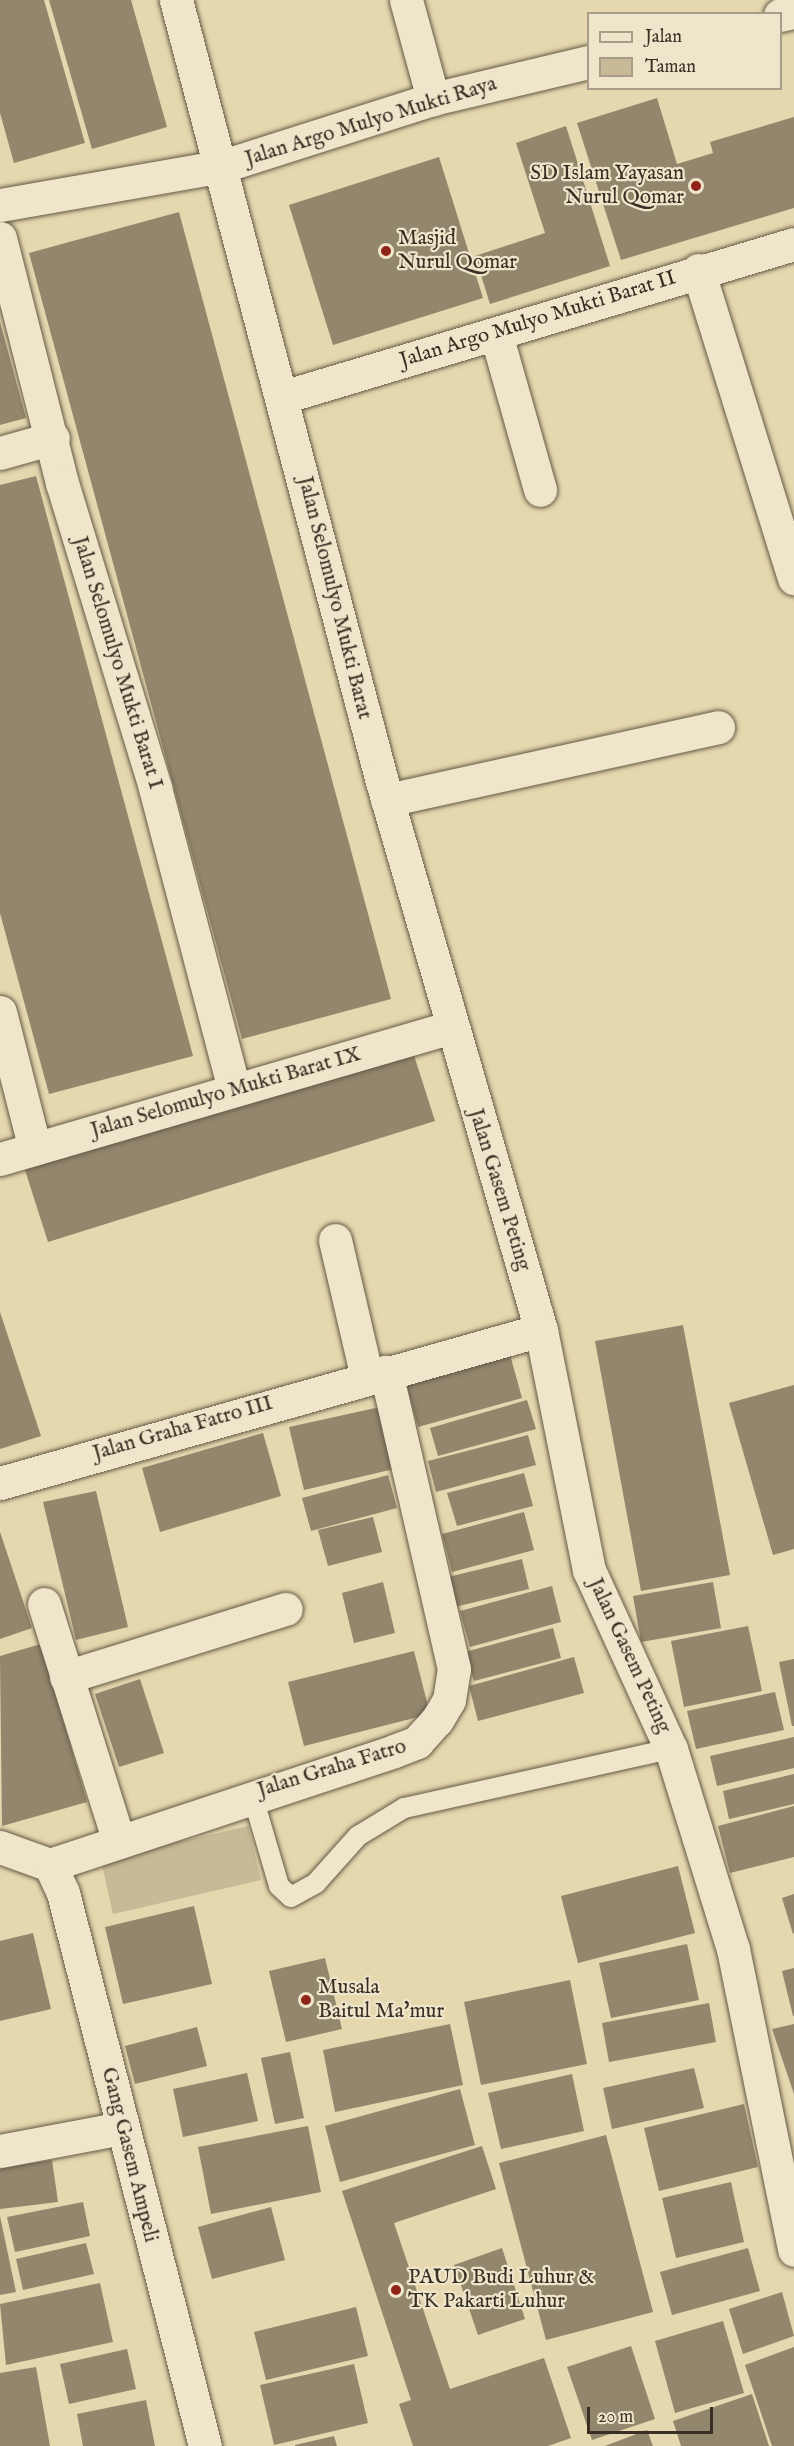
<!DOCTYPE html>
<html>
<head>
<meta charset="utf-8">
<style>
  body { margin:0 }
  #map { position:relative; width:794px; height:2446px; overflow:hidden; background:#e5d7ae; font-family:"IM FELL English",serif }
  div>[style] { position:absolute }
  .green>* { inset:0; background:#c8ba97 }
  .building>* { inset:0; background:#92866c }
  .roads { filter:drop-shadow(0 0 2px #645946) drop-shadow(0 0 2px #645946) }
  .lane>* { height:20px; margin:-10px; padding:0 10px; transform-origin:10px; border-radius:10px; background:#eee5ca }
  .street>* { height:33px; margin:-16.5px; padding:0 16.5px; transform-origin:16.5px; border-radius:16.5px; background:#eee5ca }
  .dots>* { width:16px; height:16px; translate:-50% -50%; box-sizing:border-box; border:3px solid #eee5ca; border-radius:50% }
  span { translate:-50% -50%; white-space:nowrap; text-align:center; line-height:1.15; -webkit-text-stroke:4.5px #eee5ca; paint-order:stroke }
  .street-label { font-size:21px; color:#392f24 }
  .poi-label { font-size:21px; color:#392f24 }
  .right { translate:-100% -50%; text-align:right }
  .left { translate:0 -50%; text-align:left }
  .legend { position:absolute; left:587px; top:12px; width:195px; height:78px; box-sizing:border-box; background:#eee5ca; border:2px solid #a69c88; margin:0; padding:8px 10px; list-style:none; font-size:18px; color:#392f24 }
  .legend li { display:flex; align-items:center; gap:12px; height:30px }
  .legend b { width:30px; border:2px solid #a69c88 }
  .scale { position:absolute; left:587px; top:2407px; width:126px; height:27px; box-sizing:border-box; border:3px solid #392f24; border-top:0; padding-left:8px; font-size:18px; line-height:21px; white-space:nowrap; color:#392f24; -webkit-text-stroke:4px #eee5ca; paint-order:stroke }
</style>
</head>
<body>
<div id="map">
  <div class="green">
    <div style="clip-path:polygon(248px 1826px,261px 1880px,113px 1914px,101px 1860px)"></div>
  </div>
  <div class="building">
    <div style="clip-path:polygon(0 0,44px 0,85px 143px,14px 163px,0 113px)"></div>
    <div style="clip-path:polygon(49px 0,131px 0,167px 127px,92px 149px)"></div>
    <div style="clip-path:polygon(657px 98px,677px 164px,713px 153px,710px 142px,794px 117px,794px 208px,621px 260px,577px 123px)"></div>
    <div style="clip-path:polygon(566px 126px,610px 266px,490px 304px,475px 256px,545px 233px,516px 143px)"></div>
    <div style="clip-path:polygon(439px 157px,483px 298px,333px 345px,289px 205px)"></div>
    <div style="clip-path:polygon(179px 212px,391px 999px,242px 1039px,29px 253px)"></div>
    <div style="clip-path:polygon(0 322px,26px 418px,0 425px)"></div>
    <div style="clip-path:polygon(36px 476px,193px 1056px,49px 1094px,0 913px,0 485px)"></div>
    <div style="clip-path:polygon(412px 1049px,435px 1121px,48px 1242px,25px 1170px)"></div>
    <div style="clip-path:polygon(0 1312px,41px 1436px,0 1449px)"></div>
    <div style="clip-path:polygon(683px 1325px,730px 1575px,641px 1591px,595px 1341px)"></div>
    <div style="clip-path:polygon(509px 1351px,522px 1398px,418px 1427px,405px 1380px)"></div>
    <div style="clip-path:polygon(794px 1385px,794px 1549px,773px 1555px,729px 1403px)"></div>
    <div style="clip-path:polygon(527px 1400px,536px 1429px,438px 1456px,430px 1428px)"></div>
    <div style="clip-path:polygon(380px 1407px,394px 1469px,304px 1490px,289px 1427px)"></div>
    <div style="clip-path:polygon(263px 1433px,281px 1496px,160px 1532px,142px 1468px)"></div>
    <div style="clip-path:polygon(528px 1435px,536px 1465px,436px 1492px,428px 1461px)"></div>
    <div style="clip-path:polygon(524px 1473px,533px 1506px,457px 1526px,447px 1493px)"></div>
    <div style="clip-path:polygon(388px 1475px,397px 1508px,311px 1531px,302px 1498px)"></div>
    <div style="clip-path:polygon(96px 1491px,128px 1627px,76px 1640px,43px 1502px)"></div>
    <div style="clip-path:polygon(524px 1512px,534px 1550px,452px 1572px,442px 1534px)"></div>
    <div style="clip-path:polygon(373px 1517px,382px 1552px,328px 1566px,318px 1530px)"></div>
    <div style="clip-path:polygon(0 1532px,32px 1628px,0 1639px)"></div>
    <div style="clip-path:polygon(522px 1559px,529px 1589px,455px 1607px,448px 1577px)"></div>
    <div style="clip-path:polygon(383px 1582px,395px 1633px,354px 1643px,342px 1593px)"></div>
    <div style="clip-path:polygon(713px 1582px,721px 1628px,641px 1642px,633px 1596px)"></div>
    <div style="clip-path:polygon(552px 1586px,561px 1622px,470px 1647px,460px 1611px)"></div>
    <div style="clip-path:polygon(748px 1626px,762px 1691px,684px 1707px,671px 1641px)"></div>
    <div style="clip-path:polygon(553px 1628px,561px 1658px,474px 1681px,465px 1652px)"></div>
    <div style="clip-path:polygon(41px 1644px,87px 1802px,2px 1826px,0 1656px)"></div>
    <div style="clip-path:polygon(414px 1651px,430px 1714px,304px 1746px,288px 1682px)"></div>
    <div style="clip-path:polygon(574px 1657px,584px 1693px,478px 1721px,469px 1686px)"></div>
    <div style="clip-path:polygon(794px 1659px,794px 1726px,792px 1726px,779px 1662px)"></div>
    <div style="clip-path:polygon(140px 1679px,164px 1753px,119px 1767px,95px 1694px)"></div>
    <div style="clip-path:polygon(775px 1692px,784px 1730px,696px 1749px,687px 1711px)"></div>
    <div style="clip-path:polygon(794px 1737px,794px 1768px,717px 1786px,710px 1756px)"></div>
    <div style="clip-path:polygon(794px 1774px,794px 1804px,729px 1819px,723px 1791px)"></div>
    <div style="clip-path:polygon(794px 1806px,794px 1857px,730px 1873px,718px 1826px)"></div>
    <div style="clip-path:polygon(678px 1866px,695px 1933px,578px 1963px,561px 1896px)"></div>
    <div style="clip-path:polygon(794px 1894px,794px 1933px,793px 1934px,782px 1898px)"></div>
    <div style="clip-path:polygon(194px 1906px,212px 1984px,123px 2004px,105px 1927px)"></div>
    <div style="clip-path:polygon(33px 1933px,51px 2009px,0 2021px,0 1941px)"></div>
    <div style="clip-path:polygon(687px 1944px,699px 2000px,611px 2018px,599px 1963px)"></div>
    <div style="clip-path:polygon(325px 1958px,342px 2029px,286px 2042px,269px 1971px)"></div>
    <div style="clip-path:polygon(794px 1968px,794px 2016px,793px 2016px,782px 1971px)"></div>
    <div style="clip-path:polygon(570px 1980px,587px 2064px,481px 2085px,464px 2002px)"></div>
    <div style="clip-path:polygon(709px 2003px,716px 2042px,609px 2062px,602px 2023px)"></div>
    <div style="clip-path:polygon(450px 2024px,463px 2085px,335px 2112px,323px 2050px)"></div>
    <div style="clip-path:polygon(794px 2024px,794px 2094px,772px 2029px)"></div>
    <div style="clip-path:polygon(197px 2027px,207px 2066px,135px 2084px,125px 2046px)"></div>
    <div style="clip-path:polygon(290px 2052px,304px 2118px,275px 2124px,261px 2058px)"></div>
    <div style="clip-path:polygon(694px 2068px,704px 2108px,612px 2129px,603px 2088px)"></div>
    <div style="clip-path:polygon(247px 2073px,258px 2121px,183px 2137px,173px 2089px)"></div>
    <div style="clip-path:polygon(572px 2074px,584px 2131px,501px 2149px,488px 2093px)"></div>
    <div style="clip-path:polygon(460px 2089px,475px 2145px,340px 2182px,325px 2126px)"></div>
    <div style="clip-path:polygon(744px 2104px,758px 2167px,659px 2191px,644px 2128px)"></div>
    <div style="clip-path:polygon(308px 2126px,321px 2192px,211px 2214px,198px 2147px)"></div>
    <div style="clip-path:polygon(606px 2135px,653px 2312px,546px 2340px,499px 2163px)"></div>
    <div style="clip-path:polygon(482px 2146px,496px 2189px,394px 2223px,450px 2389px,544px 2358px,571px 2438px,548px 2446px,413px 2446px,399px 2404px,411px 2400px,342px 2191px)"></div>
    <div style="clip-path:polygon(52px 2160px,58px 2202px,0 2209px,0 2168px)"></div>
    <div style="clip-path:polygon(731px 2182px,744px 2242px,676px 2258px,662px 2198px)"></div>
    <div style="clip-path:polygon(83px 2202px,90px 2236px,15px 2252px,7px 2217px)"></div>
    <div style="clip-path:polygon(271px 2207px,285px 2260px,212px 2279px,198px 2227px)"></div>
    <div style="clip-path:polygon(0 2216px,16px 2292px,0 2295px)"></div>
    <div style="clip-path:polygon(86px 2243px,94px 2274px,23px 2290px,16px 2259px)"></div>
    <div style="clip-path:polygon(502px 2248px,525px 2319px,478px 2335px,454px 2265px)"></div>
    <div style="clip-path:polygon(748px 2248px,760px 2291px,672px 2315px,660px 2272px)"></div>
    <div style="clip-path:polygon(100px 2283px,113px 2342px,6px 2365px,0 2304px)"></div>
    <div style="clip-path:polygon(782px 2292px,794px 2336px,743px 2354px,729px 2309px)"></div>
    <div style="clip-path:polygon(356px 2307px,368px 2356px,266px 2380px,254px 2332px)"></div>
    <div style="clip-path:polygon(723px 2321px,744px 2393px,675px 2413px,655px 2341px)"></div>
    <div style="clip-path:polygon(631px 2346px,655px 2419px,592px 2440px,567px 2367px)"></div>
    <div style="clip-path:polygon(794px 2347px,794px 2446px,772px 2446px,745px 2365px)"></div>
    <div style="clip-path:polygon(127px 2349px,136px 2389px,69px 2404px,60px 2364px)"></div>
    <div style="clip-path:polygon(354px 2364px,368px 2423px,274px 2445px,260px 2385px)"></div>
    <div style="clip-path:polygon(36px 2367px,50px 2446px,0 2446px,0 2373px)"></div>
    <div style="clip-path:polygon(752px 2394px,769px 2446px,681px 2446px,673px 2421px)"></div>
    <div style="clip-path:polygon(146px 2400px,155px 2446px,83px 2446px,77px 2414px)"></div>
    <div style="clip-path:polygon(647px 2430px,653px 2446px,605px 2446px)"></div>
    <div style="clip-path:polygon(334px 2436px,337px 2446px,295px 2446px,295px 2445px)"></div>
  </div>
  <div class="roads">
    <div class="lane">
      <div style="left:252px;top:1794px;width:96px;rotate:73.6deg"></div>
      <div style="left:279px;top:1886px;width:16px;rotate:43deg"></div>
      <div style="left:291px;top:1897px;width:29px;rotate:-29deg"></div>
      <div style="left:316px;top:1883px;width:63px;rotate:-48.2deg"></div>
      <div style="left:358px;top:1836px;width:54px;rotate:-31.3deg"></div>
      <div style="left:404px;top:1808px;width:273px;rotate:-12.5deg"></div>
    </div>
    <div class="street">
      <div style="left:176px;top:0;width:805px;rotate:75.24deg"></div>
      <div style="left:381px;top:778px;width:575px;rotate:73.84deg"></div>
      <div style="left:541px;top:1330px;width:245px;rotate:78.7deg"></div>
      <div style="left:589px;top:1570px;width:197px;rotate:65.4deg"></div>
      <div style="left:671px;top:1749px;width:209px;rotate:72.8deg"></div>
      <div style="left:733px;top:1949px;width:307px;rotate:78.5deg"></div>
      <div style="left:406px;top:0;width:103px;rotate:74.7deg"></div>
      <div style="left:780px;top:15px;width:14px;rotate:-12deg"></div>
      <div style="left:0;top:205px;width:226px;rotate:-9.9deg"></div>
      <div style="left:223px;top:166px;width:220px;rotate:-17.7deg"></div>
      <div style="left:433px;top:99px;width:159px;rotate:-13.4deg"></div>
      <div style="left:0;top:238px;width:253px;rotate:75.8deg"></div>
      <div style="left:62px;top:483px;width:319px;rotate:73deg"></div>
      <div style="left:155px;top:788px;width:311px;rotate:75.3deg"></div>
      <div style="left:698px;top:270px;width:323px;rotate:72.7deg"></div>
      <div style="left:496px;top:334px;width:162px;rotate:74.2deg"></div>
      <div style="left:283px;top:397px;width:533px;rotate:-16.67deg"></div>
      <div style="left:0;top:453px;width:55px;rotate:-15.8deg"></div>
      <div style="left:387px;top:800px;width:339px;rotate:-12.4deg"></div>
      <div style="left:0;top:1012px;width:141px;rotate:75.7deg"></div>
      <div style="left:0;top:1159px;width:471px;rotate:-16.3deg"></div>
      <div style="left:335px;top:1240px;width:141px;rotate:76.9deg"></div>
      <div style="left:0;top:1483px;width:562px;rotate:-15.79deg"></div>
      <div style="left:44px;top:1604px;width:246px;rotate:72.5deg"></div>
      <div style="left:66px;top:1677px;width:230px;rotate:-17.2deg"></div>
      <div style="left:0;top:1847px;width:53px;rotate:19.8deg"></div>
      <div style="left:50px;top:1865px;width:362px;rotate:-18.3deg"></div>
      <div style="left:394px;top:1751px;width:25px;rotate:-21deg"></div>
      <div style="left:417px;top:1742px;width:30px;rotate:-48deg"></div>
      <div style="left:437px;top:1720px;width:23px;rotate:-59deg"></div>
      <div style="left:449px;top:1700px;width:31px;rotate:-81deg"></div>
      <div style="left:454px;top:1669px;width:305px;rotate:-102.9deg"></div>
      <div style="left:50px;top:1865px;width:31px;rotate:65deg"></div>
      <div style="left:63px;top:1893px;width:571px;rotate:75.6deg"></div>
      <div style="left:0;top:2151px;width:124px;rotate:-10.7deg"></div>
    </div>
  </div>
  <div class="dots">
    <div style="left:696px;top:186px;background:#8f2418"></div>
    <div style="left:386px;top:251px;background:#8f2418"></div>
    <div style="left:306px;top:2000px;background:#8f2418"></div>
    <div style="left:396px;top:2290px;background:#8f2418"></div>
  </div>
  <div class="street-label">
    <span style="left:371px;top:122px;rotate:-17deg">Jalan Argo Mulyo Mukti Raya</span>
    <span style="left:538px;top:320px;rotate:-17deg">Jalan Argo Mulyo Mukti Barat II</span>
    <span style="left:334px;top:598px;rotate:76deg">Jalan Selomulyo Mukti Barat</span>
    <span style="left:117px;top:663px;rotate:73deg">Jalan Selomulyo Mukti Barat I</span>
    <span style="left:226px;top:1093px;rotate:-16deg">Jalan Selomulyo Mukti Barat IX</span>
    <span style="left:499px;top:1190px;rotate:73deg">Jalan Gasem Peting</span>
    <span style="left:183px;top:1429px;rotate:-16deg">Jalan Graha Fatro III</span>
    <span style="left:629px;top:1656px;rotate:65deg">Jalan Gasem Peting</span>
    <span style="left:332px;top:1769px;rotate:-17deg">Jalan Graha Fatro</span>
    <span style="left:129px;top:2155px;rotate:76deg">Gang Gasem Ampeli</span>
  </div>
  <div class="poi-label">
    <span class="right" style="left:684px;top:186px">SD Islam Yayasan<br>Nurul Qomar</span>
    <span class="left" style="left:398px;top:251px">Masjid<br>Nurul Qomar</span>
    <span class="left" style="left:318px;top:2000px">Musala<br>Baitul Ma'mur</span>
    <span class="left" style="left:408px;top:2290px">PAUD Budi Luhur &amp;<br>TK Pakarti Luhur</span>
  </div>
  <ul class="legend">
  <li><b style="height:8px;background:#eee5ca"></b>Jalan</li>
  <li><b style="height:16px;background:#c8ba97"></b>Taman</li>
  </ul>
  <div class="scale">20 m</div>
</div>
</body>
</html>
